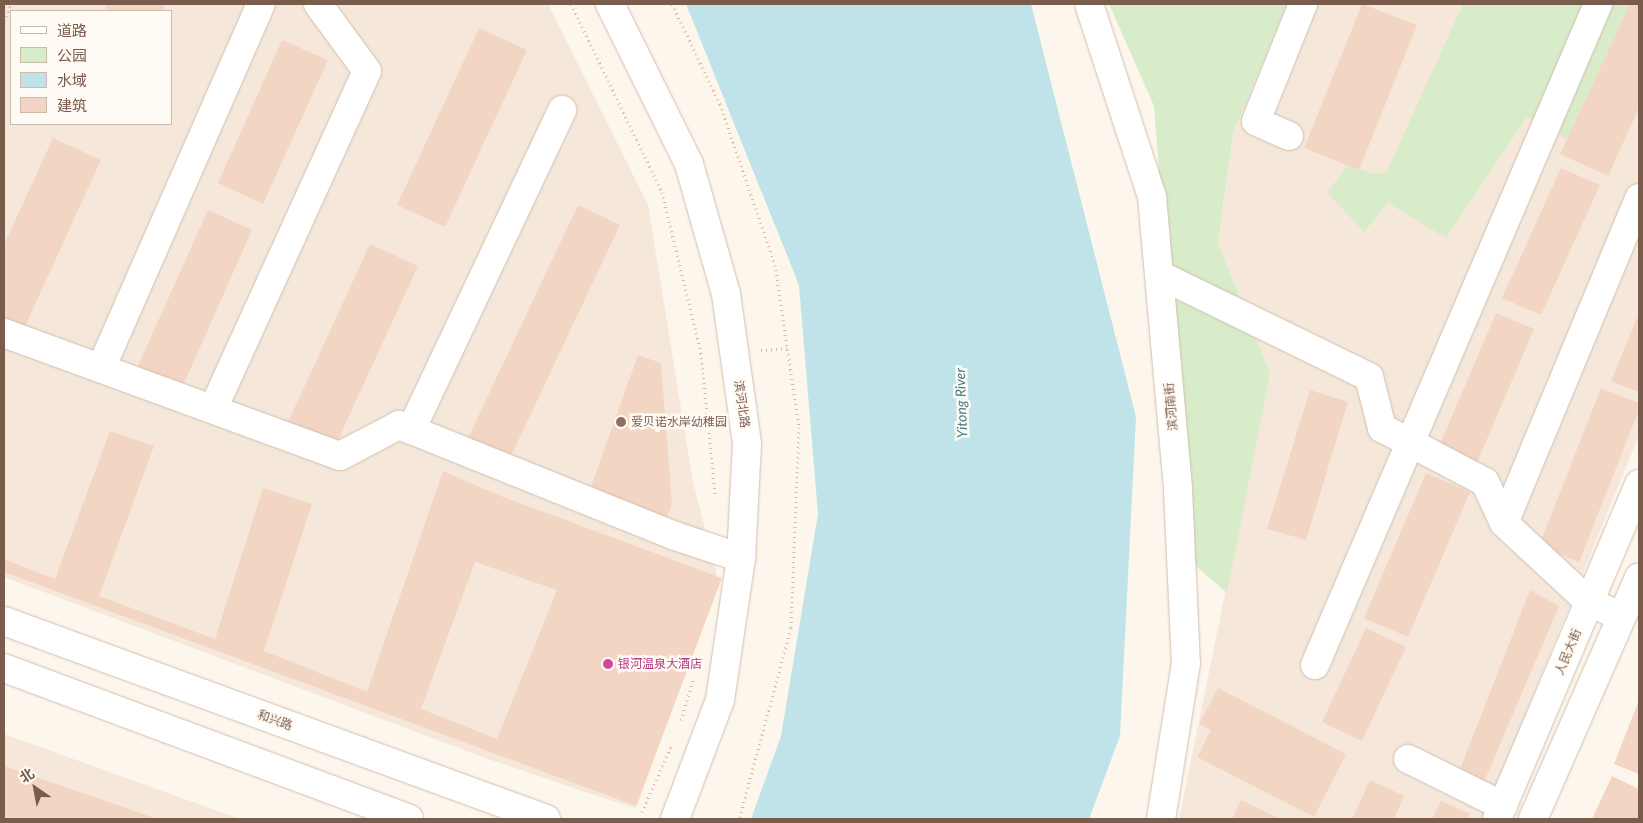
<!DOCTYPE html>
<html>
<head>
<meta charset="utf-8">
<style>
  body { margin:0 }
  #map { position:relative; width:1643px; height:823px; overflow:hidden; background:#fdf6ec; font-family:Lato,"Noto Sans SC",sans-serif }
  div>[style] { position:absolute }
  .residential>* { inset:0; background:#f5e8da }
  .green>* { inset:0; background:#d8ecc9 }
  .water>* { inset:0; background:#bfe3e8 }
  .building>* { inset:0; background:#f3d5c3 }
  .path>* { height:3px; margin-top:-1.5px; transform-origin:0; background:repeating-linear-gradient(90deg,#d9b8a5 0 1px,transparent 0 5px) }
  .roads { filter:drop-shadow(0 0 1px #d1beb0) drop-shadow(0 0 1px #d1beb0) }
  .minor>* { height:28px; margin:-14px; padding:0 14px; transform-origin:14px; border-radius:14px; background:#fff }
  .dots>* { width:14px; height:14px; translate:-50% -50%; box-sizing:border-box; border:2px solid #fffaf3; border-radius:50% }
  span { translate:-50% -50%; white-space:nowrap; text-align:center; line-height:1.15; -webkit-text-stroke:5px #fffaf3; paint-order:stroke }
  .street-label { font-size:12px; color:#7a5c4d }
  .education-label { font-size:12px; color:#785e54 }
  .left { translate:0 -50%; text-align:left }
  .hotel-label { font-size:12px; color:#b23c85 }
  .water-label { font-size:14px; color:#437c86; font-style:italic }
  .frame { position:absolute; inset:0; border:5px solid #7a5c4d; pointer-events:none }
  .legend { position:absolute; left:10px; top:10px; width:162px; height:115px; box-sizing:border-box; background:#fffaf3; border:1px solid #cabbb1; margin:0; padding:6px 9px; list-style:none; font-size:15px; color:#7a5c4d }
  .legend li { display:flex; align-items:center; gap:10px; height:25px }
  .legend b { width:25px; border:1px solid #cabbb1 }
  .north { position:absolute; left:10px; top:763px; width:50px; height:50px; -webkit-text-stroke:4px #fffaf3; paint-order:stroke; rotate:327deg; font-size:14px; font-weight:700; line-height:20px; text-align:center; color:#7a5c4d }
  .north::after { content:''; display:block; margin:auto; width:18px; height:22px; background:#7a5c4d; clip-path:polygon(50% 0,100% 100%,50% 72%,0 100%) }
</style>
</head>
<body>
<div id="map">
  <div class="residential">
    <div style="clip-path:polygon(evenodd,4px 4px,548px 4px,648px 205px,693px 482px,719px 583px,636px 809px,488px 759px,4px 577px,4px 4px,11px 11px,171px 11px,171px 124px,11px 124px,11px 11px)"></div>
    <div style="clip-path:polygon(1287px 4px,1639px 4px,1639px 435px,1483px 819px,1179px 819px,1270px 374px,1218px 243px,1233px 135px)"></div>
    <div style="clip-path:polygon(4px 734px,240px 819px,4px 819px)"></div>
  </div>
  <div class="green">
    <div style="clip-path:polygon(1109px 4px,1287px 4px,1233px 134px,1218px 243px,1270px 374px,1227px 593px,1189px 560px,1154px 106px)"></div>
    <div style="clip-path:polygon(1463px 4px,1630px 4px,1567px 139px,1527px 117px,1446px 238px,1388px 203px,1364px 232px,1327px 192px,1348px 166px,1371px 173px,1386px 173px)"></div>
  </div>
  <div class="water">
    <div style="clip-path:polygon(686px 4px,1031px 4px,1136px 417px,1120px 736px,1089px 819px,751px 819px,781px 736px,818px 514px,799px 285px)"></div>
  </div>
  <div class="building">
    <div style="clip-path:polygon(107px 4px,165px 4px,162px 11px,111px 11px,105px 9px)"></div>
    <div style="clip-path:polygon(1362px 4px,1417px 25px,1359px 170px,1304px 148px)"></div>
    <div style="clip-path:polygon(1630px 4px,1639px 4px,1639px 108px,1608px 176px,1560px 154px)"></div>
    <div style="clip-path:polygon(479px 28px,527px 50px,445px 227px,397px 205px)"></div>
    <div style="clip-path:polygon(282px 40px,328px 60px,263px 204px,218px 183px)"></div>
    <div style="clip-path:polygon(53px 138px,101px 160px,21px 335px,4px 328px,4px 245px)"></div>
    <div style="clip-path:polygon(1561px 168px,1600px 185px,1541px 315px,1502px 298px)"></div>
    <div style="clip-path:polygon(578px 205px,620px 225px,510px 458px,468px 438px)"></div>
    <div style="clip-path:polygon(208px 210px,252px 230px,182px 388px,137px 368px)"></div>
    <div style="clip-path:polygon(370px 244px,418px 266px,336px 444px,288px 422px)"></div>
    <div style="clip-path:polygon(1496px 313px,1534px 329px,1476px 465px,1438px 449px)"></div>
    <div style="clip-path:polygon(1639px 313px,1639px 392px,1611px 381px)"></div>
    <div style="clip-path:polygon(638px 355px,661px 363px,672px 504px,665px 523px,588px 495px)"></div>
    <div style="clip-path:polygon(1601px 388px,1639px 403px,1639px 410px,1579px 562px,1539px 546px)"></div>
    <div style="clip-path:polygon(1310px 390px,1348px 402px,1306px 540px,1267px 529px)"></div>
    <div style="clip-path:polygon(evenodd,110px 431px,154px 446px,99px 596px,215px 639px,263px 488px,312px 504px,264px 651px,367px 692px,443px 471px,498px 495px,722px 578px,636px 806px,4px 572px,4px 559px,55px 579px,110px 431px,475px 562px,557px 590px,497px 739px,421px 709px,475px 562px)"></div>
    <div style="clip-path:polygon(1426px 473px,1470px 492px,1408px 637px,1364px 618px)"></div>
    <div style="clip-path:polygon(1530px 590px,1559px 606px,1484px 782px,1459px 772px)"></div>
    <div style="clip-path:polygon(1366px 628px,1406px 647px,1362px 741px,1322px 722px)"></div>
    <div style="clip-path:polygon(1218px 688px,1346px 754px,1314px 817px,1197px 757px,1211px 730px,1199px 724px)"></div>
    <div style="clip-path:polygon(1639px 700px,1639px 774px,1614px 764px)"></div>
    <div style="clip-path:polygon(4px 766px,129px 809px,157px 819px,4px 819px)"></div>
    <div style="clip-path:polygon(1612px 776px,1639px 789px,1639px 819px,1592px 819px)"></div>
    <div style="clip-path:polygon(1370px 780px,1404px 796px,1394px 819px,1352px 819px)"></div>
    <div style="clip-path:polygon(1241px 800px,1280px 819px,1232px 819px)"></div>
    <div style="clip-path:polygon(1441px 801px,1470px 814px,1468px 819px,1432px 819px)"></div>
  </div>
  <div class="path">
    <div style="left:571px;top:4px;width:209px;rotate:64.2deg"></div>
    <div style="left:662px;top:192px;width:166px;rotate:76.4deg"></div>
    <div style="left:701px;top:353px;width:142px;rotate:84.3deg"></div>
    <div style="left:672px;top:4px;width:111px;rotate:64.4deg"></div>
    <div style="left:720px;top:104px;width:170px;rotate:71.1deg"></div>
    <div style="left:775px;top:265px;width:164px;rotate:81.6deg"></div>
    <div style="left:799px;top:427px;width:201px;rotate:92.3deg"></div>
    <div style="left:791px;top:628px;width:198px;rotate:105.2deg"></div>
    <div style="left:4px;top:21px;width:18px;rotate:-68deg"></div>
    <div style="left:761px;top:350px;width:26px;rotate:-4deg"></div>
    <div style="left:681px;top:720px;width:42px;rotate:-73.3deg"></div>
    <div style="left:642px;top:812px;width:74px;rotate:-66.2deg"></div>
  </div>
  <div class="roads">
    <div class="minor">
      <div style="left:610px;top:4px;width:178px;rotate:63.7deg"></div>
      <div style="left:689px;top:164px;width:135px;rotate:74.1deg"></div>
      <div style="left:726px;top:294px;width:151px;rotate:82deg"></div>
      <div style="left:747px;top:444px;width:114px;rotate:93deg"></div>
      <div style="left:741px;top:558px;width:144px;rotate:98.4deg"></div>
      <div style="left:720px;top:700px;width:127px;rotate:110.7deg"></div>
      <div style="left:1089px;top:4px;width:203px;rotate:71.9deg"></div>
      <div style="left:1152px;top:197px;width:294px;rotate:84.9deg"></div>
      <div style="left:1178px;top:490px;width:173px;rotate:87.4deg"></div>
      <div style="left:1186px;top:663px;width:158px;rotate:99.1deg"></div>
      <div style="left:1289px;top:136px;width:36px;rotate:-156deg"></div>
      <div style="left:1256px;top:121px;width:126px;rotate:-68.1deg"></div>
      <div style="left:1168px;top:279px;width:224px;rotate:26deg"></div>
      <div style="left:1369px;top:377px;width:53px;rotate:75.7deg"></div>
      <div style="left:1382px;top:428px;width:116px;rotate:27.7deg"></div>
      <div style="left:1485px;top:482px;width:45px;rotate:65.1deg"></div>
      <div style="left:1504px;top:523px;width:116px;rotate:42.9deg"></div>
      <div style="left:1589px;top:602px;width:36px;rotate:24deg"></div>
      <div style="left:4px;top:333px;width:358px;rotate:20.1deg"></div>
      <div style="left:340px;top:456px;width:67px;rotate:-27.7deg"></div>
      <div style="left:399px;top:425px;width:297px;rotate:21.9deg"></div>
      <div style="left:675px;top:536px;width:70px;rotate:18.4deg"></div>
      <div style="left:102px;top:366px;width:395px;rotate:-66.3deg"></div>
      <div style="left:213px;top:409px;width:371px;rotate:-65.5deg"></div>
      <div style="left:367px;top:71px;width:83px;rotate:-126.2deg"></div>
      <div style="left:411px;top:430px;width:354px;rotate:-64.7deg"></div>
      <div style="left:1504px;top:523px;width:352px;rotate:-67.4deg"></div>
      <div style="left:4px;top:621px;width:577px;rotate:20.07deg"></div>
      <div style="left:1315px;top:665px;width:719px;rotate:-66.82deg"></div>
      <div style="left:4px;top:668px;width:432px;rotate:20.4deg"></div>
      <div style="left:1408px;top:759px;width:106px;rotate:26.3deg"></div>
      <div style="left:1497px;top:819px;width:364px;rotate:-67deg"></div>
      <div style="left:1533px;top:819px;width:264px;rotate:-66.3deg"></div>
    </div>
  </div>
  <div class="dots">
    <div style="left:621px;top:422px;background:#8d6e63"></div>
    <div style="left:608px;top:664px;background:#d1479c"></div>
  </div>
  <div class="street-label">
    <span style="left:742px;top:404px;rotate:82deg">滨河北路</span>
    <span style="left:1171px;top:407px;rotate:-95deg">滨河南街</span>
    <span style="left:1568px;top:652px;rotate:-67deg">人民大街</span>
    <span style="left:275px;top:720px;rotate:20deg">和兴路</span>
  </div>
  <div class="education-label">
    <span class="left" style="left:631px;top:422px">爱贝诺水岸幼稚园</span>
  </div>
  <div class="hotel-label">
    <span class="left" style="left:618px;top:664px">银河温泉大酒店</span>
  </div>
  <div class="water-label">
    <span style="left:961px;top:403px;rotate:-92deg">Yitong River</span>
  </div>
  <div class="frame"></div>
  <ul class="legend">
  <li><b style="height:6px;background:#fff"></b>道路</li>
  <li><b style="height:14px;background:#d8ecc9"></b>公园</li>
  <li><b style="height:14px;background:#bfe3e8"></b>水域</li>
  <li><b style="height:14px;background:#f3d5c3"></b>建筑</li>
  </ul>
  <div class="north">北</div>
</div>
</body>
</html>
